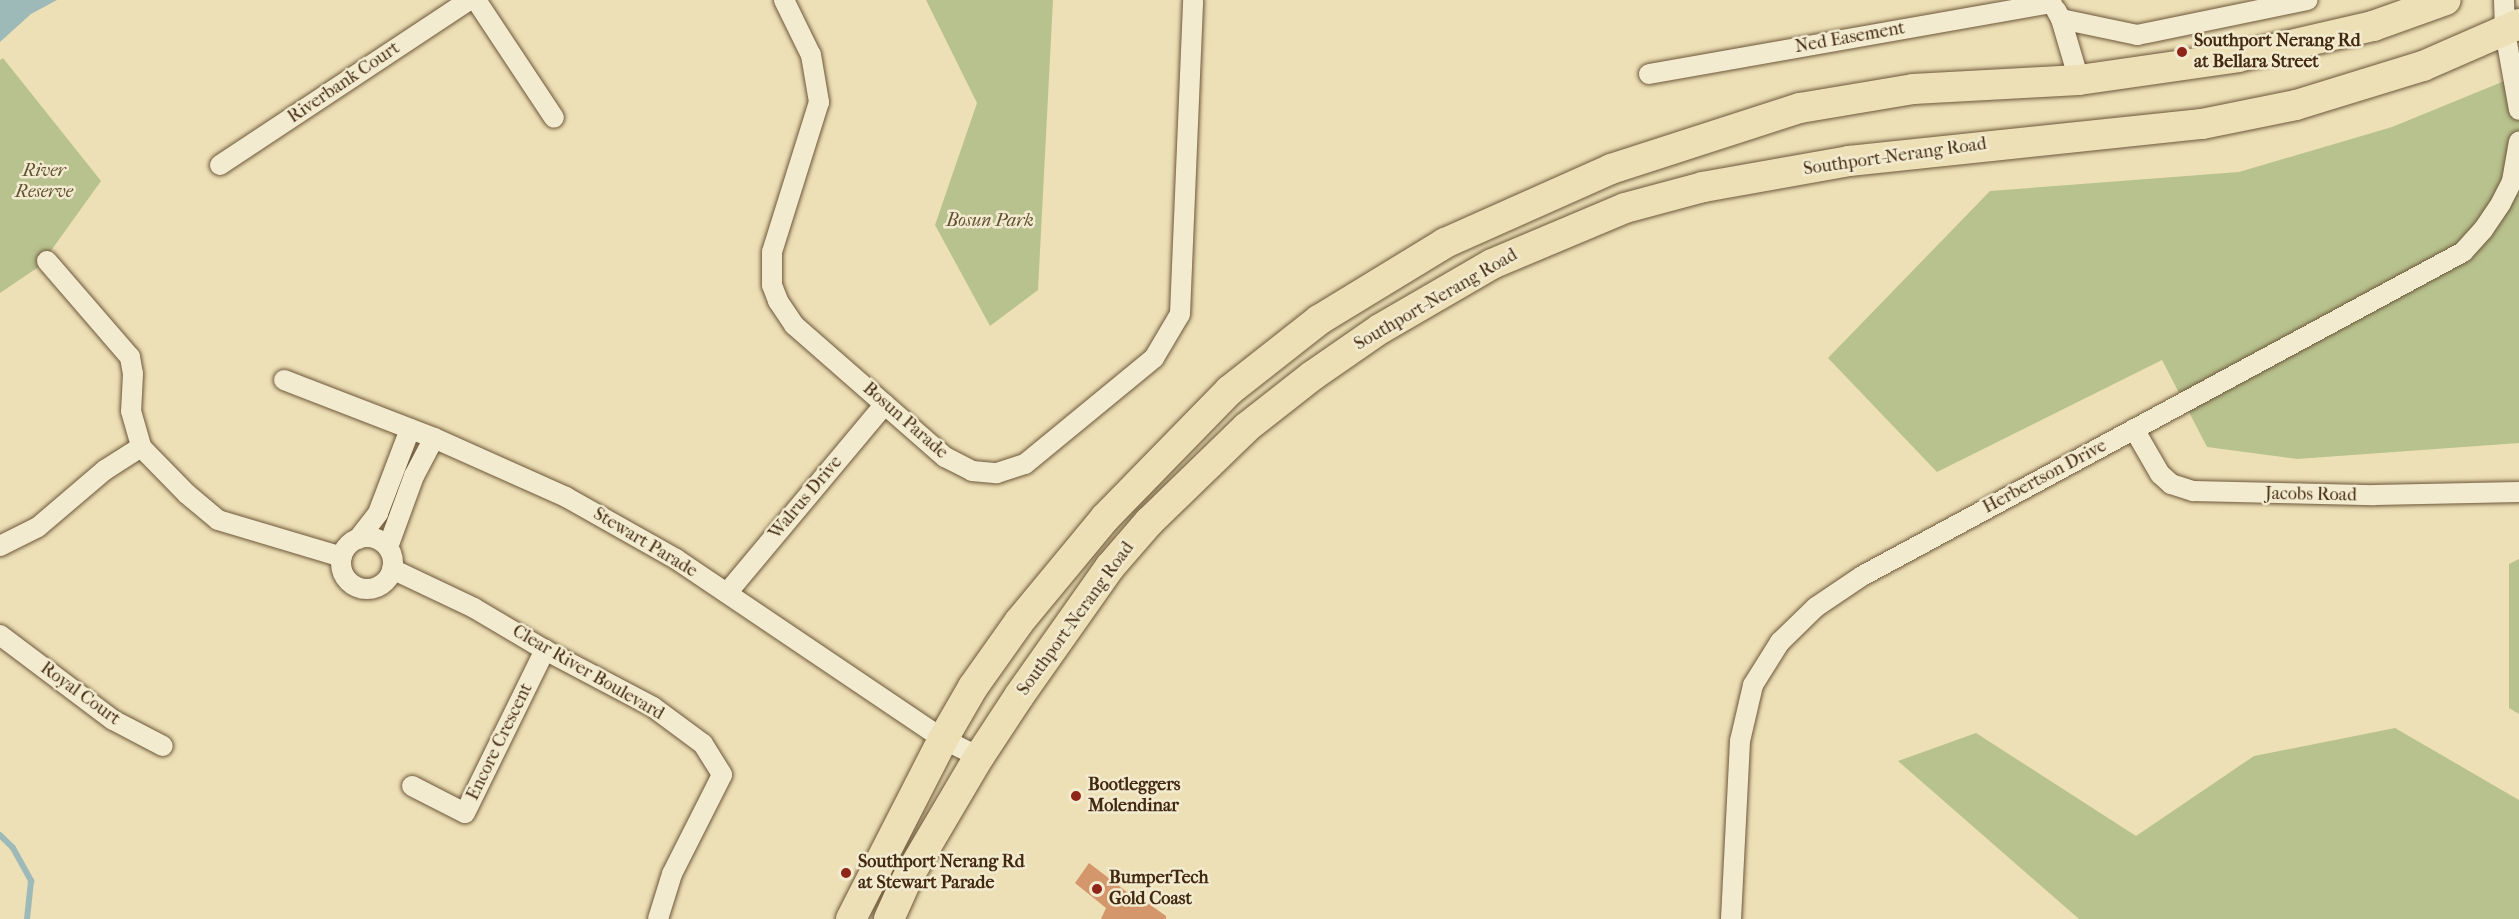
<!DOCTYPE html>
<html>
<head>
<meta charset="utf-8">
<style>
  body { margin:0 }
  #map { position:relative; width:2519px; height:919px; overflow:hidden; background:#ede0b6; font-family:"IM FELL French Canon",serif }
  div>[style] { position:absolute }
  .green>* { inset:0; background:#b8c28e }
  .water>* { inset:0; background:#9ebab8 }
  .stream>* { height:6px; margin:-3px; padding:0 3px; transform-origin:3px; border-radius:3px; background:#9ebab8 }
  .building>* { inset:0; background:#d4976b }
  .roads { filter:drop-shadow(0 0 2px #6d573a) drop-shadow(0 0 2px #6d573a) }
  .street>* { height:20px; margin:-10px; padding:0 10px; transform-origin:10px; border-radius:10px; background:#f3ebd0 }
  .street>.ring { margin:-10px; padding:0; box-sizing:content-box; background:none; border:20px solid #f3ebd0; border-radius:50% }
  .primary>* { height:30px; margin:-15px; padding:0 15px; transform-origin:15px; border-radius:15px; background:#ede0b6 }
  .dots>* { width:16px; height:16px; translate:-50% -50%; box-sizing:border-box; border:3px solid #f3ebd0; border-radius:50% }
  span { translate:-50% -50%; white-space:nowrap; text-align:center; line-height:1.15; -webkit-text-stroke:5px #f3ebd0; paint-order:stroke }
  .street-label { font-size:18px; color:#422910 }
  .poi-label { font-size:18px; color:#422910; font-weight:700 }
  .left { translate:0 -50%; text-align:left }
  .park-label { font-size:18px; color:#604f30; font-style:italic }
</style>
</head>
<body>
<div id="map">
  <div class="green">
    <div style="clip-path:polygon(926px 0,1053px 0,1038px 290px,990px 326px,935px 225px,977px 103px)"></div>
    <div style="clip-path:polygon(3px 58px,101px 181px,40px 266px,0 293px,0 60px)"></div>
    <div style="clip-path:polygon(2519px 75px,2519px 443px,2297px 459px,2207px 447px,2162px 360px,1937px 472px,1828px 358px,1990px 191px,2239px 172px,2392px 127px)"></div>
    <div style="clip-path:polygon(2519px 559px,2519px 714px,2509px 708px,2509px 564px)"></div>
    <div style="clip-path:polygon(2395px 728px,2519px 800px,2519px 919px,2079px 919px,1898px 761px,1976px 733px,2136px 836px,2254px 756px)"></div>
  </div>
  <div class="water">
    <div style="clip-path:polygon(0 0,57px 0,31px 14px,0 42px)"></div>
  </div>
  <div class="stream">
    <div style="left:0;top:835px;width:18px;rotate:45deg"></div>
    <div style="left:13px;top:848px;width:38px;rotate:61deg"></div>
    <div style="left:31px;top:881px;width:38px;rotate:96deg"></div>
  </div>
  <div class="building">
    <div style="clip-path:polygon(1089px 863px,1140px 902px,1142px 899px,1166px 916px,1166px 919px,1101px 919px,1106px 908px,1075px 883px)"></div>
  </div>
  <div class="roads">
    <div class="street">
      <div style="left:476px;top:0;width:141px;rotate:56.5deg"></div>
      <div style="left:784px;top:0;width:61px;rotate:63.9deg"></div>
      <div style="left:811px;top:55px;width:48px;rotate:80.3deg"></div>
      <div style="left:819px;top:102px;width:157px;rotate:107.4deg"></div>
      <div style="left:772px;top:252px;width:33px;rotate:90deg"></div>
      <div style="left:772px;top:285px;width:17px;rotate:69deg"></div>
      <div style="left:778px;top:301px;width:29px;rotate:56deg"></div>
      <div style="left:794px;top:325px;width:201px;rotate:41.2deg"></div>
      <div style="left:945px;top:457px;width:30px;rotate:27deg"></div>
      <div style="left:972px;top:471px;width:25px;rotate:5deg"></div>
      <div style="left:997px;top:473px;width:29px;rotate:-18deg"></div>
      <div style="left:1025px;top:464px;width:167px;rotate:-39.4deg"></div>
      <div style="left:1154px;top:358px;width:51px;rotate:-59.4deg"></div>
      <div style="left:1180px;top:314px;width:314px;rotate:-87.6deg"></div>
      <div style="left:2504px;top:0;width:32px;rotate:88deg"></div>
      <div style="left:2505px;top:32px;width:79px;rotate:79.8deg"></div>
      <div style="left:2056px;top:10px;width:10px;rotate:61deg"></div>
      <div style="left:2061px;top:19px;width:64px;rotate:73.6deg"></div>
      <div style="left:2061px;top:19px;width:78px;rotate:11.9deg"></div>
      <div style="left:2137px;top:35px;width:174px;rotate:-11.6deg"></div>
      <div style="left:1649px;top:74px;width:409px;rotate:-10deg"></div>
      <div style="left:220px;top:165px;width:299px;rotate:-33.5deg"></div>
      <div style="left:47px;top:261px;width:127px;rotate:49.2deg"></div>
      <div style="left:130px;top:357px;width:17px;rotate:80deg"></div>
      <div style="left:133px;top:374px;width:37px;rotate:93deg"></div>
      <div style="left:131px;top:411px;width:37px;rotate:74deg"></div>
      <div style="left:141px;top:447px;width:66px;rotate:45.6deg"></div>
      <div style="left:187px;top:494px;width:40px;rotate:40deg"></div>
      <div style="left:218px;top:520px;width:129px;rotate:16.6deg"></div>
      <div style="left:284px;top:380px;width:161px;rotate:21.1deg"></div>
      <div style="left:434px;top:438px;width:145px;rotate:24.1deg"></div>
      <div style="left:566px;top:497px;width:126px;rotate:29.4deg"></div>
      <div style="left:676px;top:559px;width:322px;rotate:34deg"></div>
      <div style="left:943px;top:739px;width:40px;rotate:26.6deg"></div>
      <div style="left:2134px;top:429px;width:52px;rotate:60deg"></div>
      <div style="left:2160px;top:474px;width:15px;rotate:42deg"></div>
      <div style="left:2171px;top:484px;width:23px;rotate:18deg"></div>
      <div style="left:2193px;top:491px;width:182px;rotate:1.3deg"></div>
      <div style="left:2375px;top:495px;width:144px;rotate:-1.2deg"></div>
      <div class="ring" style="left:341px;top:537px;width:32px;height:32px"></div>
      <div style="left:358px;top:539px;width:33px;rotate:-52deg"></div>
      <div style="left:378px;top:513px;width:90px;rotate:-69.1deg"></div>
      <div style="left:0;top:546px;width:42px;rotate:-26.6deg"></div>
      <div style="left:38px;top:527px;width:88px;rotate:-40.4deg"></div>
      <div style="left:105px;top:470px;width:43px;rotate:-32.6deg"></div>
      <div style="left:388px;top:547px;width:76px;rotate:-69.9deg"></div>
      <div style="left:414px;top:476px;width:43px;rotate:-62.2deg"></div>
      <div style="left:392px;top:569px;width:91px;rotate:25.4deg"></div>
      <div style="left:474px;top:608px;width:82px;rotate:30.6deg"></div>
      <div style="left:545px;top:650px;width:122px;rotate:27.8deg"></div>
      <div style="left:653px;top:707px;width:62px;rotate:36.5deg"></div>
      <div style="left:703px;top:744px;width:36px;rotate:58deg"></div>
      <div style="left:722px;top:775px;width:111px;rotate:116.8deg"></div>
      <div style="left:672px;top:874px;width:47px;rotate:107.3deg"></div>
      <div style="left:727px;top:593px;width:246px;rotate:-50.1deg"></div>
      <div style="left:0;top:635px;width:141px;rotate:37deg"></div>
      <div style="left:113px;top:720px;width:56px;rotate:27.5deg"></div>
      <div style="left:412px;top:786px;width:59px;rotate:27deg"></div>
      <div style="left:465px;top:813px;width:182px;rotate:-63.9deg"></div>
      <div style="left:1731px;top:919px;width:178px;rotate:-87.1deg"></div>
      <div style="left:1740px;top:741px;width:57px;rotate:-76.9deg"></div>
      <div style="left:1753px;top:685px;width:51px;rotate:-57.9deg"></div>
      <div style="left:1780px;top:642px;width:50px;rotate:-44.2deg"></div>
      <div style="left:1816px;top:607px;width:55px;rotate:-34deg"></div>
      <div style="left:1862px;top:576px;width:683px;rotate:-28.33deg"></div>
      <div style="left:2463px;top:252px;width:30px;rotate:-48deg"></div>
      <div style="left:2483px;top:230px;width:32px;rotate:-56deg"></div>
      <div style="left:2501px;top:203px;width:25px;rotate:-63deg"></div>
      <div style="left:2512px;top:181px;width:40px;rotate:-80deg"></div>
    </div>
    <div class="primary">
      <div style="left:851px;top:919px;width:202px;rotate:-62.9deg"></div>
      <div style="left:943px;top:739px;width:60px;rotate:-60deg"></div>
      <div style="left:973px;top:687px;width:80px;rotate:-54.7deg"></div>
      <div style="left:1019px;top:622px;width:135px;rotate:-50.4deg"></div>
      <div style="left:1105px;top:518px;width:179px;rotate:-45.7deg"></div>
      <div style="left:1230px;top:390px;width:113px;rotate:-38.2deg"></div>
      <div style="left:1319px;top:320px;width:148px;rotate:-31.4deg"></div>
      <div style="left:1445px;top:243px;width:182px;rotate:-24deg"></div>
      <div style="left:1611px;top:169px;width:199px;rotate:-17.9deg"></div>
      <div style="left:1800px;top:108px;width:115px;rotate:-9.5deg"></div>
      <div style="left:1913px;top:89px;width:166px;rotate:-3.1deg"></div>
      <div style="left:2079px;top:80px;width:161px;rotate:-8.2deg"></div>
      <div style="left:2238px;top:57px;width:139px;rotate:-12.9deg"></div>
      <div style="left:2373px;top:26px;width:77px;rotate:-19.6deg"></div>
      <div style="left:889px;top:919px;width:44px;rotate:-65.8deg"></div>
      <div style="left:907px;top:879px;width:142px;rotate:-59.5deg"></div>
      <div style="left:979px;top:757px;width:73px;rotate:-56.7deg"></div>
      <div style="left:1019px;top:696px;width:158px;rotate:-54.8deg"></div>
      <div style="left:1110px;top:567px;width:60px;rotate:-49.1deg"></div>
      <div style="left:1149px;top:522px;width:136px;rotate:-44.1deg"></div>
      <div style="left:1247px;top:427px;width:83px;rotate:-38.1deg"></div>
      <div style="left:1312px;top:376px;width:83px;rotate:-34.7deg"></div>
      <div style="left:1380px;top:329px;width:129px;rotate:-30.1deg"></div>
      <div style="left:1492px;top:264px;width:144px;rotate:-22.8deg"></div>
      <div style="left:1625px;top:208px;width:81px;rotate:-15.1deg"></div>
      <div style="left:1703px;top:187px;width:148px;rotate:-10.1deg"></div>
      <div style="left:1849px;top:161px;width:355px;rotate:-6deg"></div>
      <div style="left:2202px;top:124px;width:96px;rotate:-11.4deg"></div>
      <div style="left:2296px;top:105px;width:133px;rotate:-17.1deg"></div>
      <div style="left:2423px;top:66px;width:105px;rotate:-23.6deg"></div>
    </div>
  </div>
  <div class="dots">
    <div style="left:2182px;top:52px;background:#8f2418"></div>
    <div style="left:1076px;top:796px;background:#8f2418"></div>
    <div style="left:846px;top:873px;background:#8f2418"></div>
    <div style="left:1097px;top:889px;background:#8f2418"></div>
  </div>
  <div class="street-label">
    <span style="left:1850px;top:38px;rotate:-10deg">Ned Easement</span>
    <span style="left:344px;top:83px;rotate:-34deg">Riverbank Court</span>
    <span style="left:1895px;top:157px;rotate:-8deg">Southport-Nerang Road</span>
    <span style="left:1436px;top:300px;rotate:-30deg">Southport-Nerang Road</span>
    <span style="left:905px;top:421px;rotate:41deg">Bosun Parade</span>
    <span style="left:2045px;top:477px;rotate:-28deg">Herbertson Drive</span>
    <span style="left:2311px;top:495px;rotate:1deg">Jacobs Road</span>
    <span style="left:806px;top:498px;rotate:-50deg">Walrus Drive</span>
    <span style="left:645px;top:543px;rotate:31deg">Stewart Parade</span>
    <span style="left:1076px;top:619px;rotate:-54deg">Southport-Nerang Road</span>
    <span style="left:588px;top:673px;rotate:30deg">Clear River Boulevard</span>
    <span style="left:80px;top:694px;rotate:36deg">Royal Court</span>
    <span style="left:500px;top:742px;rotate:-64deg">Encore Crescent</span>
  </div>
  <div class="poi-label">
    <span class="left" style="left:2194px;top:52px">Southport Nerang Rd<br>at Bellara Street</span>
    <span class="left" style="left:1088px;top:796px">Bootleggers<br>Molendinar</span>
    <span class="left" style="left:858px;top:873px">Southport Nerang Rd<br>at Stewart Parade</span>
    <span class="left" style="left:1109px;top:889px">BumperTech<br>Gold Coast</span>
  </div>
  <div class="park-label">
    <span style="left:44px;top:182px">River<br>Reserve</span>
    <span style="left:990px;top:221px">Bosun Park</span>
  </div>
</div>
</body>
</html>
